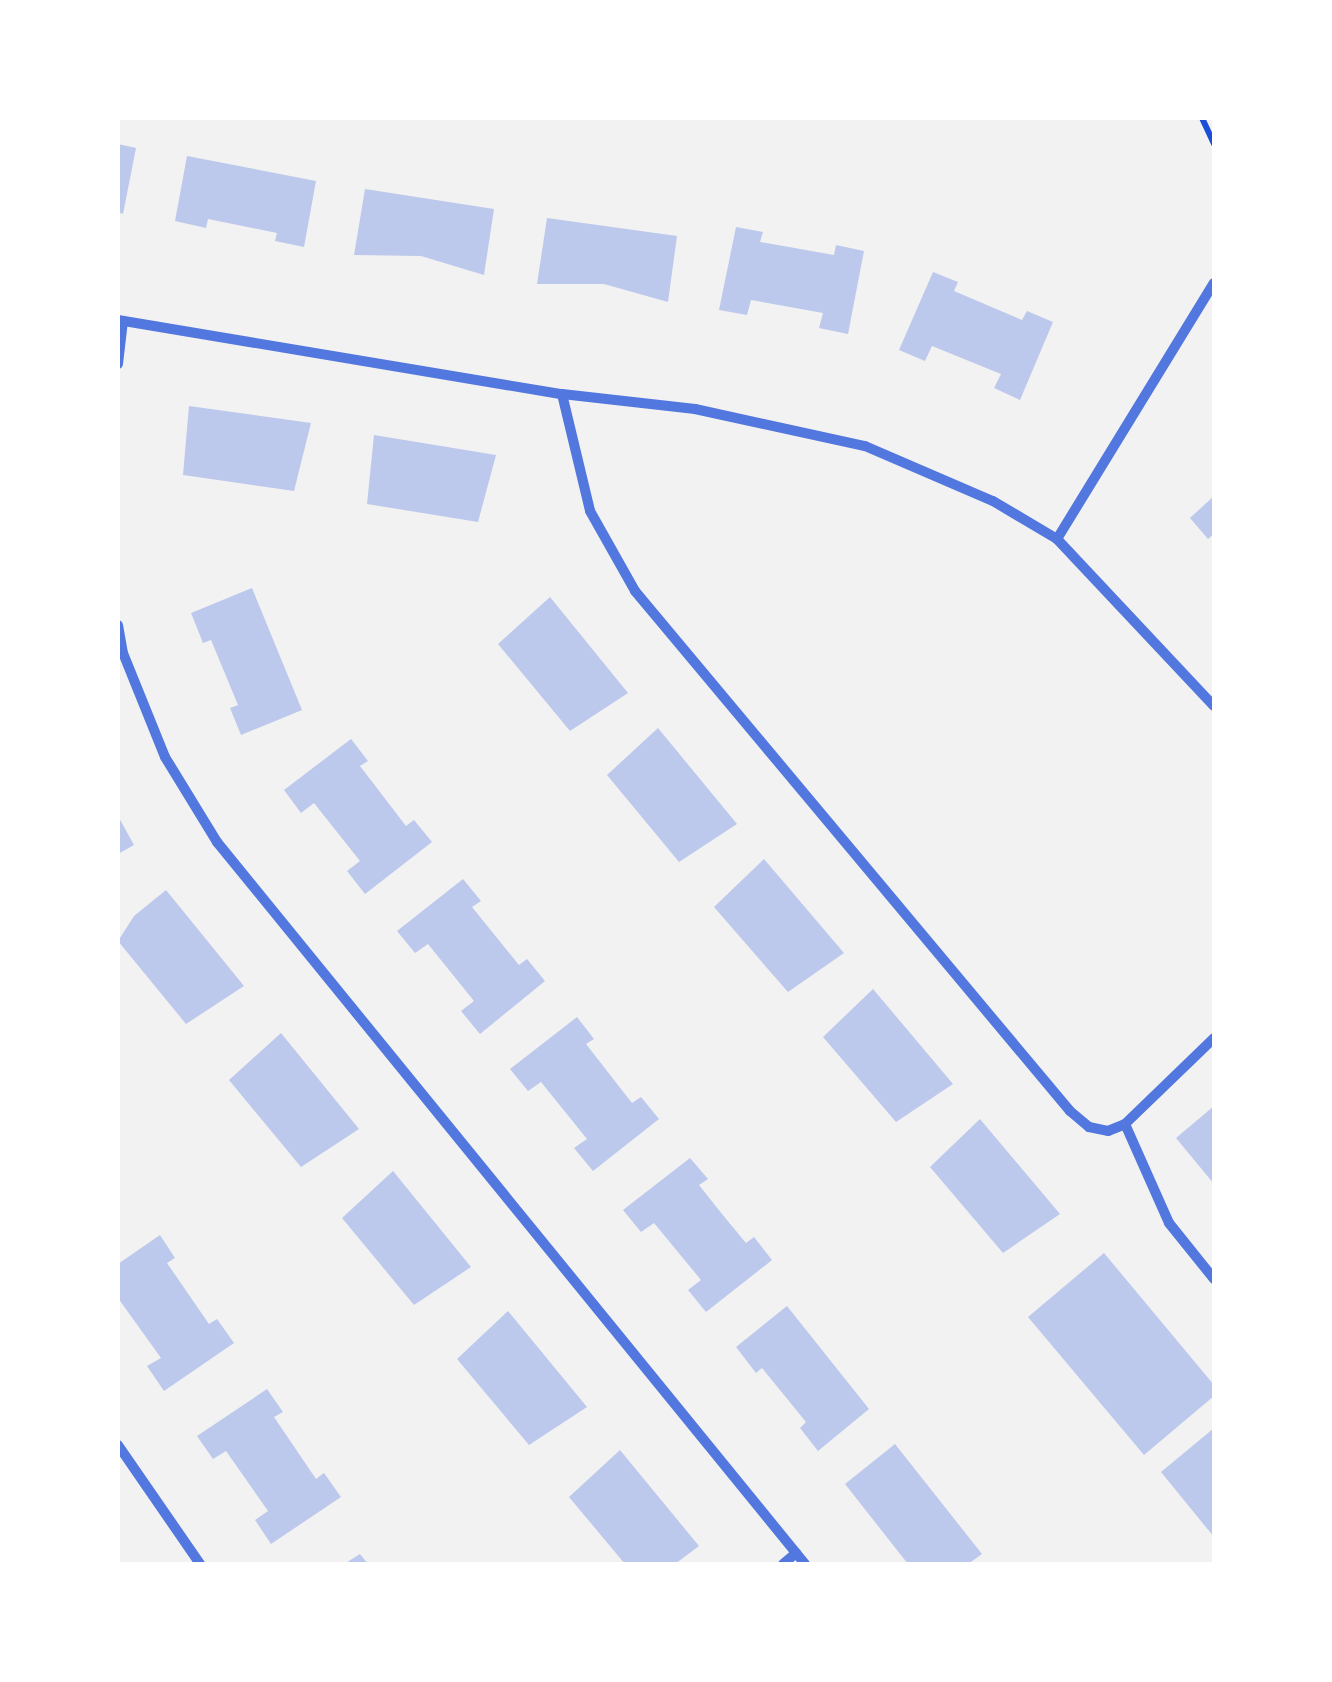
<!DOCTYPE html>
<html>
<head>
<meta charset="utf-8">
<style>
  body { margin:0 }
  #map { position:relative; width:1332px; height:1682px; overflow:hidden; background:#f2f2f2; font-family:"Space Grotesk",sans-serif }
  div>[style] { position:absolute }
  .building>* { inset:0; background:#bdc9ec }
  .path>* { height:6px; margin:-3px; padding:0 3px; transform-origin:3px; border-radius:3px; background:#1d4ed8 }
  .minor>* { height:10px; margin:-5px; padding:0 5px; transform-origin:5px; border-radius:5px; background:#5277de }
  span { translate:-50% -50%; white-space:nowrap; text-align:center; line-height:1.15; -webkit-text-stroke:10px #fff; paint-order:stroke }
  .frame { position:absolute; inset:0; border:120px solid #fff; pointer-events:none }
</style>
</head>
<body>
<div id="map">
  <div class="building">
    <div style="clip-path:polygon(118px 144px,136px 148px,123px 214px,118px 212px)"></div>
    <div style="clip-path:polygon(187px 156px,316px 181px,304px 247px,275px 241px,277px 233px,208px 219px,206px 228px,175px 221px)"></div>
    <div style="clip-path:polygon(365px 189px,494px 209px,484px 275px,421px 256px,354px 255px)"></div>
    <div style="clip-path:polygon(547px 218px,677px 236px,668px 302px,604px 284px,537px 284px)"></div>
    <div style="clip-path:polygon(736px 227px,763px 232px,760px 242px,834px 255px,836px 245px,864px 251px,848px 334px,819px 328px,823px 313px,751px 300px,747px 315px,719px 310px)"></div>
    <div style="clip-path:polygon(933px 272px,958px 282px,954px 291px,1022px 320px,1027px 311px,1053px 322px,1020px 400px,994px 388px,1001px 374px,932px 346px,925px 361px,899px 350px)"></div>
    <div style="clip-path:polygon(189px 406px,311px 423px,294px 491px,183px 475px)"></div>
    <div style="clip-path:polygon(374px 435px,496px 455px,478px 522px,367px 504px)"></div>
    <div style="clip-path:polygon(1214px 496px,1214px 534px,1208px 539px,1190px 518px)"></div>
    <div style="clip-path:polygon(252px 588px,302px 710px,241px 735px,230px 708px,238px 705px,211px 640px,203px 643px,191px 613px)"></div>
    <div style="clip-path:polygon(550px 597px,628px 693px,570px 731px,498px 644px)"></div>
    <div style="clip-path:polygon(658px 728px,737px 824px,679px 862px,607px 775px)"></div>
    <div style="clip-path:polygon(351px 739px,368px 761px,360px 766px,406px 826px,414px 820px,432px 842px,365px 894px,347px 871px,360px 861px,314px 803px,301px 813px,284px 790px)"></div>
    <div style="clip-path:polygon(118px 816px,134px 845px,118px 854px)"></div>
    <div style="clip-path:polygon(764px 859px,844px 953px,788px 992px,714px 907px)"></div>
    <div style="clip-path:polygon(463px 879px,481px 901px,472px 907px,519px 965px,527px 959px,545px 981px,480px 1034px,461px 1011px,474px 1001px,428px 944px,415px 953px,397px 931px)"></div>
    <div style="clip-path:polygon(166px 890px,244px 986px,186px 1024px,118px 941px,134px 916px)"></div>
    <div style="clip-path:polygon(873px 989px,953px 1084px,896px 1122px,823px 1037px)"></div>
    <div style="clip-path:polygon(577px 1017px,594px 1039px,586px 1044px,632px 1103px,641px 1097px,659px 1119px,593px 1171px,574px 1148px,587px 1139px,541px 1082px,528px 1091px,510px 1069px)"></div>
    <div style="clip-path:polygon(281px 1033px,359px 1129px,301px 1167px,229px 1080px)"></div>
    <div style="clip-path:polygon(1214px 1106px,1214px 1184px,1176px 1138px)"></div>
    <div style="clip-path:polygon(980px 1119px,1060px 1214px,1003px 1253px,930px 1167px)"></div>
    <div style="clip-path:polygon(690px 1158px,708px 1179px,699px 1185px,722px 1214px,746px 1243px,754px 1237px,772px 1260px,706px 1312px,688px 1290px,701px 1280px,654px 1223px,641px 1232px,623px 1210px)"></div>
    <div style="clip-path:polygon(393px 1171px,471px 1267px,414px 1305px,342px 1218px)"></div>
    <div style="clip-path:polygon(160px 1235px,175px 1258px,167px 1263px,209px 1324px,217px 1319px,234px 1343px,164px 1391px,147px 1366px,161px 1358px,118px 1298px,118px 1264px)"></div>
    <div style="clip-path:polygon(1104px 1253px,1214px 1385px,1214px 1396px,1144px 1455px,1028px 1317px)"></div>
    <div style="clip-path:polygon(787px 1306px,869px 1409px,818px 1451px,800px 1428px,806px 1422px,762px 1368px,756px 1373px,736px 1347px)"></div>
    <div style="clip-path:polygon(508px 1311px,587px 1407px,529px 1445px,457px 1359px)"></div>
    <div style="clip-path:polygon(267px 1389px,283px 1412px,274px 1417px,316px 1479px,324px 1473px,341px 1497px,271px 1544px,255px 1520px,268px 1511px,226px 1451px,213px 1459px,197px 1436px)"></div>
    <div style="clip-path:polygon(1214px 1428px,1214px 1537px,1161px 1472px)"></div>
    <div style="clip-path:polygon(895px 1444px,982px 1554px,968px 1564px,908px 1564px,845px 1484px)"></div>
    <div style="clip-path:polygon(620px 1450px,699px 1546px,675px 1564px,625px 1564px,569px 1497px)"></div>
    <div style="clip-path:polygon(360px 1554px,368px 1564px,344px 1564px)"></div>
  </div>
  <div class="path">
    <div style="left:1202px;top:118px;width:29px;rotate:65deg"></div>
  </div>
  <div class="minor">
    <div style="left:118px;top:320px;width:450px;rotate:9.5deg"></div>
    <div style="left:562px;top:394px;width:134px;rotate:6.4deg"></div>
    <div style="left:695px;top:409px;width:174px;rotate:12.3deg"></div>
    <div style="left:865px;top:446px;width:139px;rotate:23.3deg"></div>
    <div style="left:993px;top:501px;width:74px;rotate:30.7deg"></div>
    <div style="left:1057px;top:539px;width:229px;rotate:46.8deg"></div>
    <div style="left:118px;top:364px;width:43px;rotate:-83.4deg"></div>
    <div style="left:562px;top:394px;width:120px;rotate:76.5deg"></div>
    <div style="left:590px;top:511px;width:92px;rotate:60.6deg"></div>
    <div style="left:635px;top:591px;width:678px;rotate:50.09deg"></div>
    <div style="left:1070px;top:1111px;width:25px;rotate:40deg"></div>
    <div style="left:1089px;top:1127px;width:19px;rotate:12deg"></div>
    <div style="left:1108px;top:1131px;width:18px;rotate:-22deg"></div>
    <div style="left:1125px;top:1124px;width:124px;rotate:-44deg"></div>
    <div style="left:1057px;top:539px;width:300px;rotate:-58.5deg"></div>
    <div style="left:118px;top:625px;width:28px;rotate:80deg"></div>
    <div style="left:123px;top:653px;width:112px;rotate:68deg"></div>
    <div style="left:165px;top:757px;width:100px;rotate:58.5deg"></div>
    <div style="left:217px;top:842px;width:931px;rotate:50.84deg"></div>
    <div style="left:1125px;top:1124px;width:108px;rotate:66deg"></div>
    <div style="left:1169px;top:1223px;width:72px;rotate:51.2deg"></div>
    <div style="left:118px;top:1445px;width:145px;rotate:55.4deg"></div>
    <div style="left:783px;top:1564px;width:17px;rotate:-40deg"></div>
  </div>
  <div class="frame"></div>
</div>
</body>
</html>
